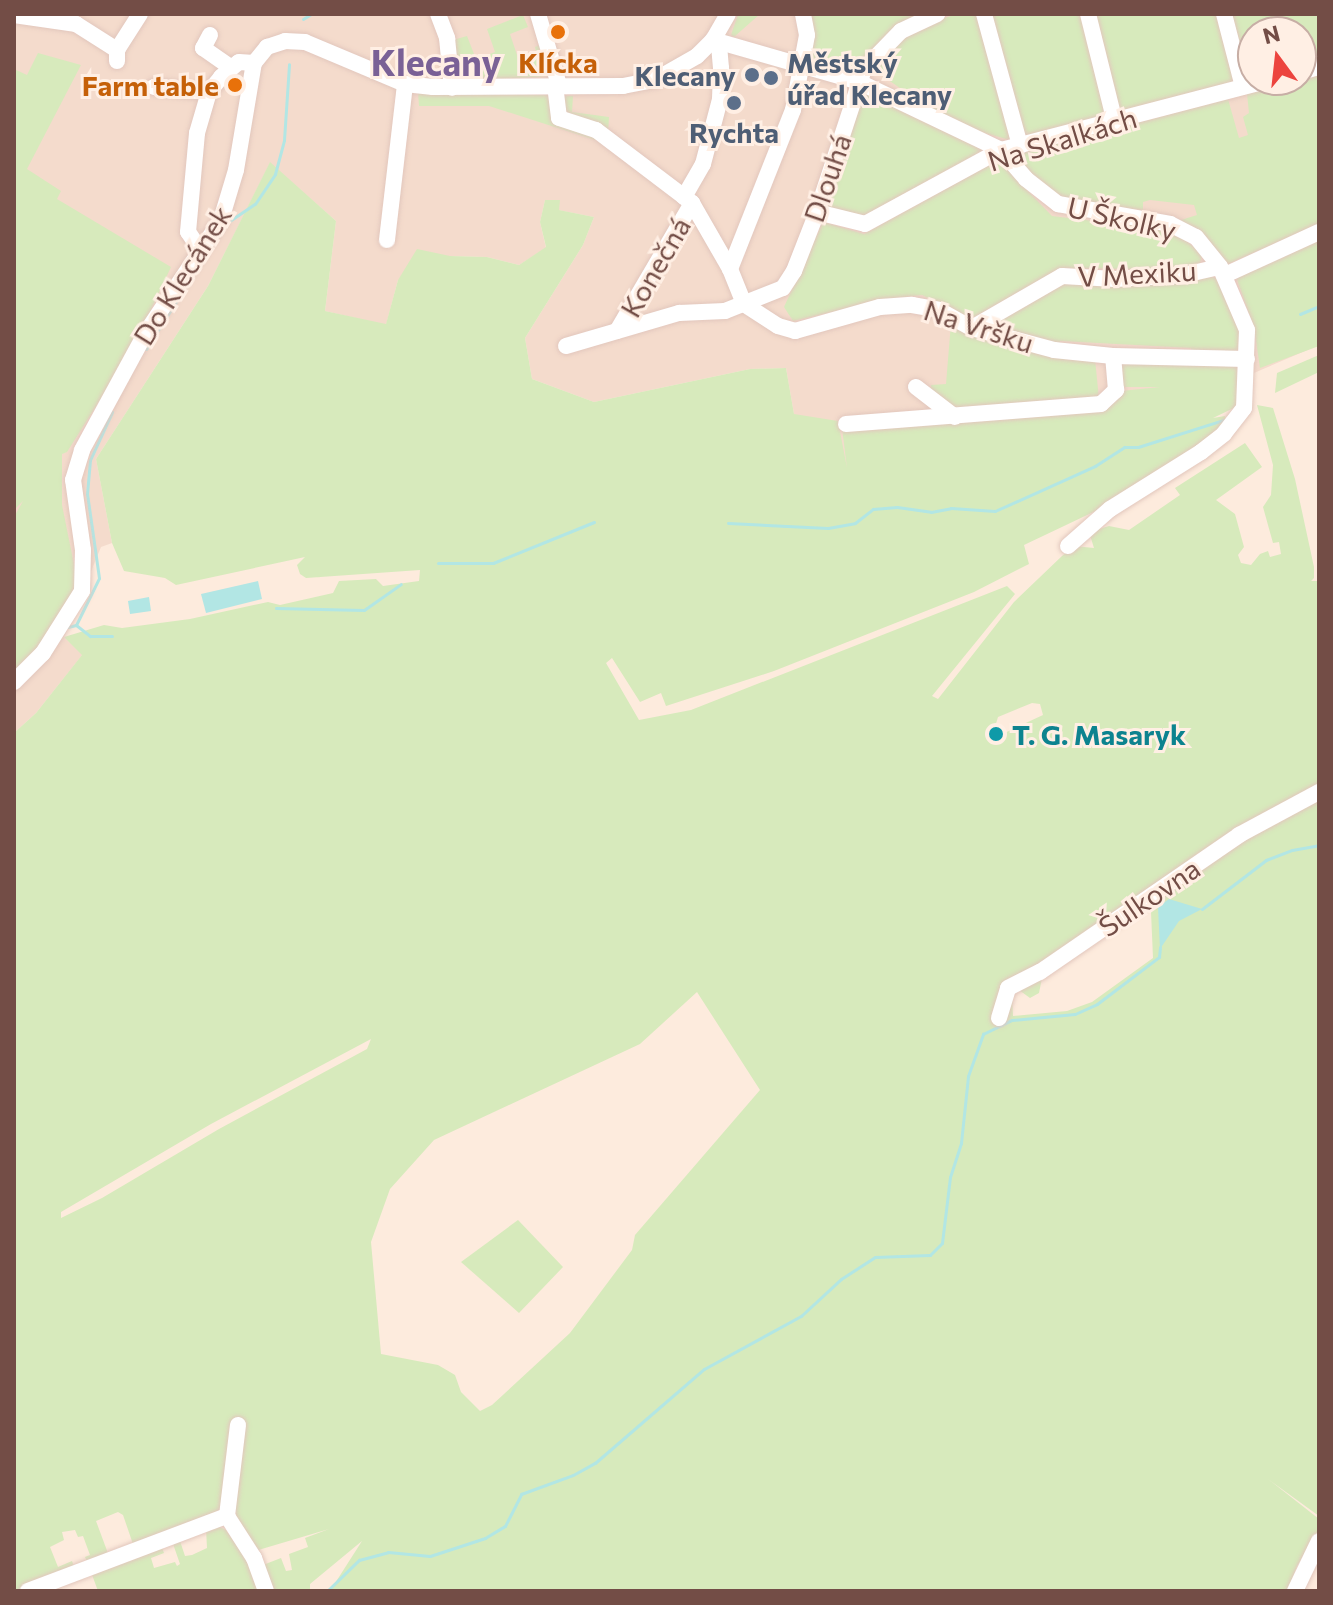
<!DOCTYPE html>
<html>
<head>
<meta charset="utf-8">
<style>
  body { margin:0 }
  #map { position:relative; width:1333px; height:1605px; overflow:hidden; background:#fdebdd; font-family:Commissioner,sans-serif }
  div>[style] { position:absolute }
  .residential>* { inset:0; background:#f4dbcc }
  .green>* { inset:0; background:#d7eabc }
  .water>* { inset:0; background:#b2e6e4 }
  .stream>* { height:3px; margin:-1.5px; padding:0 1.5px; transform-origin:1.5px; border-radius:1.5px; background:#b2e6e4 }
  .roads { filter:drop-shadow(0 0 2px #e2c7bd) drop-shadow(0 0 2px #e2c7bd) }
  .minor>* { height:16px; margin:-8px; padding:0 8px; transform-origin:8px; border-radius:8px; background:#fff }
  .dots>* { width:22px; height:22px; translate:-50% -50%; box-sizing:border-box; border:4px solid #ffefe4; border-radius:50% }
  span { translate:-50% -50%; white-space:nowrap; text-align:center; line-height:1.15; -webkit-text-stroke:6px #ffefe4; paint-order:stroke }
  .food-label { font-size:28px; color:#c56008; font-weight:700 }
  .right { translate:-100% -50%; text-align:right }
  .service-label { font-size:28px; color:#4e5e75; font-weight:700 }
  .left { translate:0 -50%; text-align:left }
  .street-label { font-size:28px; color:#734d46 }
  .culture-label { font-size:28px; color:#0d838f; font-weight:700 }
  .district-label { font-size:36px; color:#7a6196; font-weight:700 }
  .frame { position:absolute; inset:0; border:16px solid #734d46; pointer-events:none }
  .north { position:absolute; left:1237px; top:16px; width:80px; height:80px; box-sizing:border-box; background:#ffefe4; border:2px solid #c7aea5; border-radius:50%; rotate:345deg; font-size:22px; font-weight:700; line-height:32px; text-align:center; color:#734d46 }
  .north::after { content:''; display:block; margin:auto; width:28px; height:36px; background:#ec443e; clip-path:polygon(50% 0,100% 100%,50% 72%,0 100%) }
</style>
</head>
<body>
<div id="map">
  <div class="residential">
    <div style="clip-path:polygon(evenodd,14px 14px,1319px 14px,1319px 345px,1254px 373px,1240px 405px,851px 491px,794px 414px,786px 368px,750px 369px,594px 402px,532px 379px,525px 338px,583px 245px,594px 217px,558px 210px,559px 200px,545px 200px,540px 222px,546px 248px,519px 265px,487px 257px,450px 256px,398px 280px,386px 325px,325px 311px,336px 221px,270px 163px,208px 286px,96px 459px,112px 543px,101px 547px,64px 637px,83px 654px,36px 713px,14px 733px,14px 14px,1253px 32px,1301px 32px,1301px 80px,1253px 80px,1253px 32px)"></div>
  </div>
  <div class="green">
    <div style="clip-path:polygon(738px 14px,760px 14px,734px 37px,731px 35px)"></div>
    <div style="clip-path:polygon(807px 14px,923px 14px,860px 70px,853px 71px,808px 57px)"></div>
    <div style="clip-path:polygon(959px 14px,978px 14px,1013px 141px,971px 129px,923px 104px,871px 68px,889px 47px,928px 22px)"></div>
    <div style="clip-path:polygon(989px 14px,1081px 14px,1109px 117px,1026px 139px)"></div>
    <div style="clip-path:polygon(1093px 14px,1216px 14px,1235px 84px,1119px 115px)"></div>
    <div style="clip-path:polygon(1230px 14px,1319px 14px,1319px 62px,1301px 67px,1301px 32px,1253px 32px,1253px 79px,1248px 81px)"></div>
    <div style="clip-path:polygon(523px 15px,528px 27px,510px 34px,519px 61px,537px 55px,535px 47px,540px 45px,548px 76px,461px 82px,452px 59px,453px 40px,467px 36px,476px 59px,495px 52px,487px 29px)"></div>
    <div style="clip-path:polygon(38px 53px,81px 65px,27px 169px,61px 191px,57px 199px,171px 267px,133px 348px,67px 452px,62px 454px,62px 505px,78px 584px,32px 658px,14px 673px,14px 517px,23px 501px,14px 510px,14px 69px,27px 75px)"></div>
    <div style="clip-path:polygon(1319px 75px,1319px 224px,1228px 264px,1181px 220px,1197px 215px,1194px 205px,1150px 200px,1143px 202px,1143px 210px,1064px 203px,1017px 161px,1015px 155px,1228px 99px,1239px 138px,1248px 135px,1243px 117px,1249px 113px,1247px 94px)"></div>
    <div style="clip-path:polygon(863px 90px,979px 145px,983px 152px,866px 219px,824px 208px)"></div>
    <div style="clip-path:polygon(418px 91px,573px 96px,572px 112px,609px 117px,608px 132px,595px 140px,489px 106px,419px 106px)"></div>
    <div style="clip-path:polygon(998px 160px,1052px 216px,1154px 228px,1184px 239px,1202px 254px,1200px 263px,1185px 270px,1062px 268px,971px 319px,922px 295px,887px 299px,793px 321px,784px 307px,823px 222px,864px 234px)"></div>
    <div style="clip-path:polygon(evenodd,270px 162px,336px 221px,325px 311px,386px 324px,398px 280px,417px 249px,450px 256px,487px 257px,519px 265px,546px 247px,540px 222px,545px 200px,560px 200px,559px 210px,594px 217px,583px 245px,525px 338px,532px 379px,594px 402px,750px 369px,786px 368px,794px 414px,838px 421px,847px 468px,842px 428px,1109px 406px,1121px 391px,1160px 387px,1122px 387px,1119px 362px,1237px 366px,1241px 372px,1240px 405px,1213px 418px,1225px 416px,1227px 422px,1204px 444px,1104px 507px,1024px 545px,1029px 564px,974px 592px,774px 671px,666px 706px,661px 693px,640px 702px,612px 658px,606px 663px,639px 720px,691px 710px,1007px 586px,1015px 594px,932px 696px,938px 699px,1014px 602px,1062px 556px,1074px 546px,1094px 548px,1089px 532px,1109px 526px,1129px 530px,1180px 495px,1175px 488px,1245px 443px,1262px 467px,1216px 500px,1235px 514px,1244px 547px,1238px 555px,1241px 563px,1251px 565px,1260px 554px,1268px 551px,1270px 557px,1281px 554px,1279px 542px,1273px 543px,1263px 507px,1271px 495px,1273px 465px,1257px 405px,1273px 408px,1295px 479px,1314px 567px,1314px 578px,1311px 581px,1319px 581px,1319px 1516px,1268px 1479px,1319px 1519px,1319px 1531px,1297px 1566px,1288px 1591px,330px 1591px,362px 1541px,310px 1584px,310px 1591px,273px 1591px,263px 1565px,281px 1558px,286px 1571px,292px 1570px,289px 1554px,308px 1547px,305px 1538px,329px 1529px,255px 1551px,226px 1510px,134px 1547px,123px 1515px,118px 1512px,96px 1521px,109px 1556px,88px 1564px,85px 1557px,90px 1555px,83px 1536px,78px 1537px,75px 1530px,62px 1532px,64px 1540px,50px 1547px,58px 1567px,72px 1561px,75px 1569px,14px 1591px,14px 733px,36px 713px,82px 655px,64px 637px,104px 625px,122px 628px,190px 619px,268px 602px,280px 605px,333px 593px,339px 581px,376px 579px,383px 586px,419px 581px,420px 570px,306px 578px,300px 574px,297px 565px,305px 557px,176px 585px,165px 578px,124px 571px,112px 543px,96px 459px,208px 286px,270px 162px,1032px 703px,1040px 704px,1043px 715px,998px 736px,994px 730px,998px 717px,1032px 703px,270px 162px,1147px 905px,1151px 912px,1153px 958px,1092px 1002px,1067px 1011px,1013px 1016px,1012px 996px,1019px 990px,1030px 998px,1039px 993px,1042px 978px,1147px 905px,270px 162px,697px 992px,760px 1090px,635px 1235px,632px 1250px,570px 1333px,492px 1405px,480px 1411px,461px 1392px,455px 1375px,438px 1365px,381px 1354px,371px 1242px,390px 1189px,434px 1140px,640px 1044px,697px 992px,270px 162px,371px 1039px,367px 1049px,219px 1129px,102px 1198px,61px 1218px,61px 1212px,211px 1124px,371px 1039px)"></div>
    <div style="clip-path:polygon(1319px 236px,1319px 346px,1260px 368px,1254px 328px,1235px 274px)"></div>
    <div style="clip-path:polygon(1210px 276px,1221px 280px,1243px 330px,1241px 351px,1192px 353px,1191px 348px,1060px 341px,1060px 346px,983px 329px,1066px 283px)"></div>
    <div style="clip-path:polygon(951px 323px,1095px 359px,1099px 399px,958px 413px,931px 394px,931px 385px,946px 384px)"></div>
    <div style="clip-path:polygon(1319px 355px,1319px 372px,1275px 393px,1277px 373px)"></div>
    <div style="clip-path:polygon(518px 1220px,563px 1267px,519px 1313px,461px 1262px)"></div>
    <div style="clip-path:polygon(218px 1526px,226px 1530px,245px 1558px,262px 1591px,98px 1591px,91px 1572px,161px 1545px,164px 1553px,151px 1558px,154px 1568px,175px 1562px,177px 1566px,180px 1564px,172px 1541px,179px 1538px,185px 1556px,192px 1555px,207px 1548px,206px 1528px)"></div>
  </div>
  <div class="water">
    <div style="clip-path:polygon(258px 581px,262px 599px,206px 613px,201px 594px)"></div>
    <div style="clip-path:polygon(149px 597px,151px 611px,130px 614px,128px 601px)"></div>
    <div style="clip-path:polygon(1169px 899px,1202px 909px,1179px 921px,1160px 949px,1158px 907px)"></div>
  </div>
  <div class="stream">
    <div style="left:303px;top:19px;width:9px;rotate:-32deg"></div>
    <div style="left:228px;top:222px;width:32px;rotate:-34deg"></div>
    <div style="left:255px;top:204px;width:36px;rotate:-56deg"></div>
    <div style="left:275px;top:174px;width:35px;rotate:-75deg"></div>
    <div style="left:284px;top:140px;width:76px;rotate:-86.2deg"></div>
    <div style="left:1300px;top:314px;width:21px;rotate:-23deg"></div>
    <div style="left:146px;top:349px;width:64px;rotate:-57.8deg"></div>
    <div style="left:728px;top:523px;width:100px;rotate:2.9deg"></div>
    <div style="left:828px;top:528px;width:27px;rotate:-10deg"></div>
    <div style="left:855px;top:523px;width:23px;rotate:-38deg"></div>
    <div style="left:873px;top:509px;width:24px;rotate:-5deg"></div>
    <div style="left:897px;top:507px;width:34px;rotate:8deg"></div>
    <div style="left:931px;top:512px;width:20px;rotate:-11deg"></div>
    <div style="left:951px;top:508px;width:44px;rotate:3.9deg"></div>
    <div style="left:995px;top:511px;width:110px;rotate:-24.2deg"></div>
    <div style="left:1095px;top:466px;width:35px;rotate:-33deg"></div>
    <div style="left:1124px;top:447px;width:14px"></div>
    <div style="left:1138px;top:447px;width:89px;rotate:-17.6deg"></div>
    <div style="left:438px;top:563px;width:55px"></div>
    <div style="left:493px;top:563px;width:109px;rotate:-22.1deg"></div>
    <div style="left:276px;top:608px;width:88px;rotate:1.3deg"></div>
    <div style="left:364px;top:610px;width:45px;rotate:-35.1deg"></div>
    <div style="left:76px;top:625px;width:52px;rotate:-63.9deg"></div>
    <div style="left:99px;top:578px;width:85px;rotate:-98.1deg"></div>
    <div style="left:87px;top:494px;width:34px;rotate:-85deg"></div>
    <div style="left:90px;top:460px;width:53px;rotate:-65.4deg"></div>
    <div style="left:68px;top:627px;width:8px;rotate:-14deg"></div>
    <div style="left:76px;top:625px;width:18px;rotate:38deg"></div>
    <div style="left:90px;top:636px;width:22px"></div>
    <div style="left:1202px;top:909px;width:81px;rotate:-37.4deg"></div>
    <div style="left:1266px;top:860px;width:28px;rotate:-21deg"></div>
    <div style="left:1292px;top:850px;width:27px;rotate:-10deg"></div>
    <div style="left:327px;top:1591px;width:45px;rotate:-44.1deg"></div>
    <div style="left:359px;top:1560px;width:30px;rotate:-15deg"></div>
    <div style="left:388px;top:1552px;width:42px;rotate:5.4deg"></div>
    <div style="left:430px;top:1556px;width:58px;rotate:-18.1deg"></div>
    <div style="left:485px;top:1538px;width:23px;rotate:-31deg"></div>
    <div style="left:505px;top:1526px;width:36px;rotate:-63deg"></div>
    <div style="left:521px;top:1494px;width:55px;rotate:-20.1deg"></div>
    <div style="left:573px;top:1475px;width:25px;rotate:-29deg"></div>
    <div style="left:595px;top:1463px;width:144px;rotate:-40.8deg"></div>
    <div style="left:704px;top:1369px;width:111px;rotate:-28.7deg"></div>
    <div style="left:801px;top:1316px;width:54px;rotate:-42.8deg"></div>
    <div style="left:841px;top:1279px;width:40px;rotate:-32.9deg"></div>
    <div style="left:875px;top:1257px;width:55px;rotate:-2.1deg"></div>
    <div style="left:930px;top:1255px;width:17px;rotate:-45deg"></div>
    <div style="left:942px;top:1243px;width:66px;rotate:-83.1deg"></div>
    <div style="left:950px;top:1177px;width:36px;rotate:-72deg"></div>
    <div style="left:961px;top:1143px;width:67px;rotate:-84deg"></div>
    <div style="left:968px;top:1076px;width:45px;rotate:-70.3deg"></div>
    <div style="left:983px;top:1034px;width:32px;rotate:-26deg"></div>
    <div style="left:1012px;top:1020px;width:63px;rotate:-5.4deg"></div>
    <div style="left:1075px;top:1014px;width:24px;rotate:-24deg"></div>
    <div style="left:1097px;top:1004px;width:78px;rotate:-37.2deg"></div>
    <div style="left:1159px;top:957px;width:10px;rotate:-84deg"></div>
  </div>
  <div class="roads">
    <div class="minor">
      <div style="left:438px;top:14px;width:26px;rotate:69deg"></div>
      <div style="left:447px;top:38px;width:50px;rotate:84.3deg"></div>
      <div style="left:538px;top:14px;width:74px;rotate:73.5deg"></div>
      <div style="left:984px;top:14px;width:137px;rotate:74.7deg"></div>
      <div style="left:1088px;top:14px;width:111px;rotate:76deg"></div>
      <div style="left:1224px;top:14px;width:75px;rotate:75.4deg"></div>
      <div style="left:14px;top:15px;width:63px;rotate:8.3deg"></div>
      <div style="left:76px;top:24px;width:49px;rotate:32.4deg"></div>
      <div style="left:117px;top:50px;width:11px;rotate:90deg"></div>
      <div style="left:210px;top:35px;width:15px;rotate:118deg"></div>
      <div style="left:203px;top:48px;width:33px;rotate:35deg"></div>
      <div style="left:713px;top:40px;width:152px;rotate:16deg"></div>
      <div style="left:859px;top:82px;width:157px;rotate:25.6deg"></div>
      <div style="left:1001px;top:150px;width:38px;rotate:49deg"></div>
      <div style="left:1026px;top:179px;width:41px;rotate:38deg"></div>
      <div style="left:1058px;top:204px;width:114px;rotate:10.1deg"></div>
      <div style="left:1170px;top:224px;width:29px;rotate:27deg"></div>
      <div style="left:1196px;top:237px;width:38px;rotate:51deg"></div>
      <div style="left:1220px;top:267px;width:69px;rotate:66.8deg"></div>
      <div style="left:1247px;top:330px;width:78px;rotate:92.2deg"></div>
      <div style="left:1244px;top:408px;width:33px;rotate:128deg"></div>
      <div style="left:1224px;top:434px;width:29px;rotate:142deg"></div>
      <div style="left:1201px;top:452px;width:107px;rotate:147.9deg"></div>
      <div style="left:1110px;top:509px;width:56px;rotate:138.6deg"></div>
      <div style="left:117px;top:50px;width:43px;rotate:-57.4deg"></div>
      <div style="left:1301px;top:72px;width:19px;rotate:-16deg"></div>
      <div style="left:555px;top:85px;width:33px;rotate:83deg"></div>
      <div style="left:559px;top:118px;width:39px;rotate:18deg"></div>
      <div style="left:596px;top:130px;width:121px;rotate:37.2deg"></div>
      <div style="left:692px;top:203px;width:76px;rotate:60.1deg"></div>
      <div style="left:730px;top:269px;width:38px;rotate:68deg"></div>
      <div style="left:744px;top:304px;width:40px;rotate:32.9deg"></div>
      <div style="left:778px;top:326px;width:18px;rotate:16deg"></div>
      <div style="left:795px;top:331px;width:88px;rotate:-15.8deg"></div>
      <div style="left:880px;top:307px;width:32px;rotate:-4deg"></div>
      <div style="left:912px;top:305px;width:27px;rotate:10deg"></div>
      <div style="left:939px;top:310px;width:38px;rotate:29deg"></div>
      <div style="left:972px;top:328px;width:85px;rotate:15deg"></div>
      <div style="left:1054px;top:350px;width:59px;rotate:5.8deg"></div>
      <div style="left:1113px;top:356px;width:134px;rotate:1.3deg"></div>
      <div style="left:154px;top:87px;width:55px;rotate:5.2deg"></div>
      <div style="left:684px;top:197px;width:38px;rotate:-60deg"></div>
      <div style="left:703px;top:164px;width:67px;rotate:-75.3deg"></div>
      <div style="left:720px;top:99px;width:31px;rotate:-88deg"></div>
      <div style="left:721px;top:68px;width:22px;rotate:-95deg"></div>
      <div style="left:719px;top:46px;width:8px;rotate:-135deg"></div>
      <div style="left:817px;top:212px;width:49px;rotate:14deg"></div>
      <div style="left:865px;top:224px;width:155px;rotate:-28.6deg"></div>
      <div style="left:1001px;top:150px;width:278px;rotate:-14.6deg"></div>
      <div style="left:387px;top:240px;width:157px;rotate:-83.4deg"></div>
      <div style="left:201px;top:251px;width:23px;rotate:-124deg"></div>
      <div style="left:188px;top:232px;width:99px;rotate:-84.8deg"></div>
      <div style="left:197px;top:133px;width:43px;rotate:-73.7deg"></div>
      <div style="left:209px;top:92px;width:19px;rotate:-51deg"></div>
      <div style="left:221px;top:77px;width:23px;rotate:-40deg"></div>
      <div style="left:239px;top:62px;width:15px;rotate:4deg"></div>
      <div style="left:730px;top:269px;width:171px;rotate:-68.4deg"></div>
      <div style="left:793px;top:110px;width:76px;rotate:-79.4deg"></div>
      <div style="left:807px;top:35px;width:21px;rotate:-101deg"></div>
      <div style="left:1225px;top:275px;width:103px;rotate:-24.6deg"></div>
      <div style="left:972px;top:328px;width:104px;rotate:-30deg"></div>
      <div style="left:1062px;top:276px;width:53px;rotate:3.2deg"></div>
      <div style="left:1115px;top:279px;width:69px;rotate:-3.3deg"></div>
      <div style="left:1184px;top:275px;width:37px;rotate:-13deg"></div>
      <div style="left:617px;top:331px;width:148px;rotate:-59.6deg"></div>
      <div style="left:566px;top:346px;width:118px;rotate:-16.3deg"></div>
      <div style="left:679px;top:313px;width:46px;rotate:-2.5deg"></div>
      <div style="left:725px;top:311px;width:62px;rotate:-21.6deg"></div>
      <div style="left:783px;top:288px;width:20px;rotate:-57deg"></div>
      <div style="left:794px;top:271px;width:63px;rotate:-68.7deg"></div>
      <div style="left:817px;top:212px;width:151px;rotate:-71.8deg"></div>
      <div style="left:864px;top:69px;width:53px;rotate:-45.8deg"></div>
      <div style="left:901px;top:31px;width:40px;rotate:-25deg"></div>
      <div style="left:916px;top:387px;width:49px;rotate:37.6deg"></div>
      <div style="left:846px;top:424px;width:256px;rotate:-4.5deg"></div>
      <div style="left:1101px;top:404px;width:21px;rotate:-43deg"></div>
      <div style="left:1116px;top:390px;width:34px;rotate:-95deg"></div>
      <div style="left:14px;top:682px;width:41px;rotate:-45deg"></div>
      <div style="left:43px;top:653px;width:73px;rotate:-57.8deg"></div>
      <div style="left:82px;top:591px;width:41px;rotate:-88.6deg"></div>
      <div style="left:83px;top:550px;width:71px;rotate:-98.1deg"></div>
      <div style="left:73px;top:480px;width:31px;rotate:-73deg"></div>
      <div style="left:82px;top:450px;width:132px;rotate:-61.5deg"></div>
      <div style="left:145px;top:334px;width:137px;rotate:-56.3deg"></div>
      <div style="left:221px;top:220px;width:52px;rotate:-73.3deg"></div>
      <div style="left:236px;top:170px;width:109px;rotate:-80.5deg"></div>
      <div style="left:254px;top:63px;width:21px;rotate:-51deg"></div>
      <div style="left:267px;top:47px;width:19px;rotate:-18deg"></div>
      <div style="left:285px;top:41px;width:20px;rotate:3deg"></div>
      <div style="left:305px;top:42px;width:108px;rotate:22.8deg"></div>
      <div style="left:405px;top:84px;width:28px;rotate:6deg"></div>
      <div style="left:433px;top:87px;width:190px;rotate:-0.3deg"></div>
      <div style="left:623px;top:86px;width:33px;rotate:-11deg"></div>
      <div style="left:655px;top:80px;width:48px;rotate:-29.7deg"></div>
      <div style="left:697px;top:56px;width:23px;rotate:-45deg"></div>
      <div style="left:713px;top:40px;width:30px;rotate:-60deg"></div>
      <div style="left:999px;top:1018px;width:31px;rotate:-73deg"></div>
      <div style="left:1008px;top:988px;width:36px;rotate:-27deg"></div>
      <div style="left:1040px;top:972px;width:242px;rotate:-34.5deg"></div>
      <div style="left:1239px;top:835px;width:91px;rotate:-28.3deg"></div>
      <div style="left:238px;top:1425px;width:92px;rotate:96.9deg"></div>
      <div style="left:227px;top:1516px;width:50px;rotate:57.3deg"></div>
      <div style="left:254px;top:1558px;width:35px;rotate:70deg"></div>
      <div style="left:28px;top:1591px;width:213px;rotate:-20.7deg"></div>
      <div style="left:1295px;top:1591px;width:55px;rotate:-64.4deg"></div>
    </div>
  </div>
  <div class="dots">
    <div style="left:558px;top:32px;background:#e8710a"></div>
    <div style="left:752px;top:75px;background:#5c6f8a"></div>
    <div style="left:771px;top:78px;background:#5c6f8a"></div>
    <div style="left:235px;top:85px;background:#e8710a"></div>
    <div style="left:734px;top:103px;background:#5c6f8a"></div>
    <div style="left:996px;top:734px;background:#0f9aa8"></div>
  </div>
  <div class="food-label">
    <span style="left:558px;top:62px">Klícka</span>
    <span class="right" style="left:219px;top:85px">Farm table</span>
  </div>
  <div class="service-label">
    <span class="left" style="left:787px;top:78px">Městský<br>úřad Klecany</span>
    <span class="right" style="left:736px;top:75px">Klecany</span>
    <span style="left:734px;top:132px">Rychta</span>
  </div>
  <div class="street-label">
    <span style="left:1062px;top:139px;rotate:-17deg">Na Skalkách</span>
    <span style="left:827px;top:178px;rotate:-71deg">Dlouhá</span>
    <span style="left:1122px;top:218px;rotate:13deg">U Školky</span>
    <span style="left:655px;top:267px;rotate:-60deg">Konečná</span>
    <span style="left:1137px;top:273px;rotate:-3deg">V Mexiku</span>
    <span style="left:182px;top:275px;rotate:-58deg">Do Klecánek</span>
    <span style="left:979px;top:326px;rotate:18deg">Na Vršku</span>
    <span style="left:1149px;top:897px;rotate:-34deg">Šulkovna</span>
  </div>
  <div class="culture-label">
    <span class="left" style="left:1012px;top:734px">T. G. Masaryk</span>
  </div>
  <div class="district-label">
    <span style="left:436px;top:62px">Klecany</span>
  </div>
  <div class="frame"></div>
  <div class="north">N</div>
</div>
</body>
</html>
